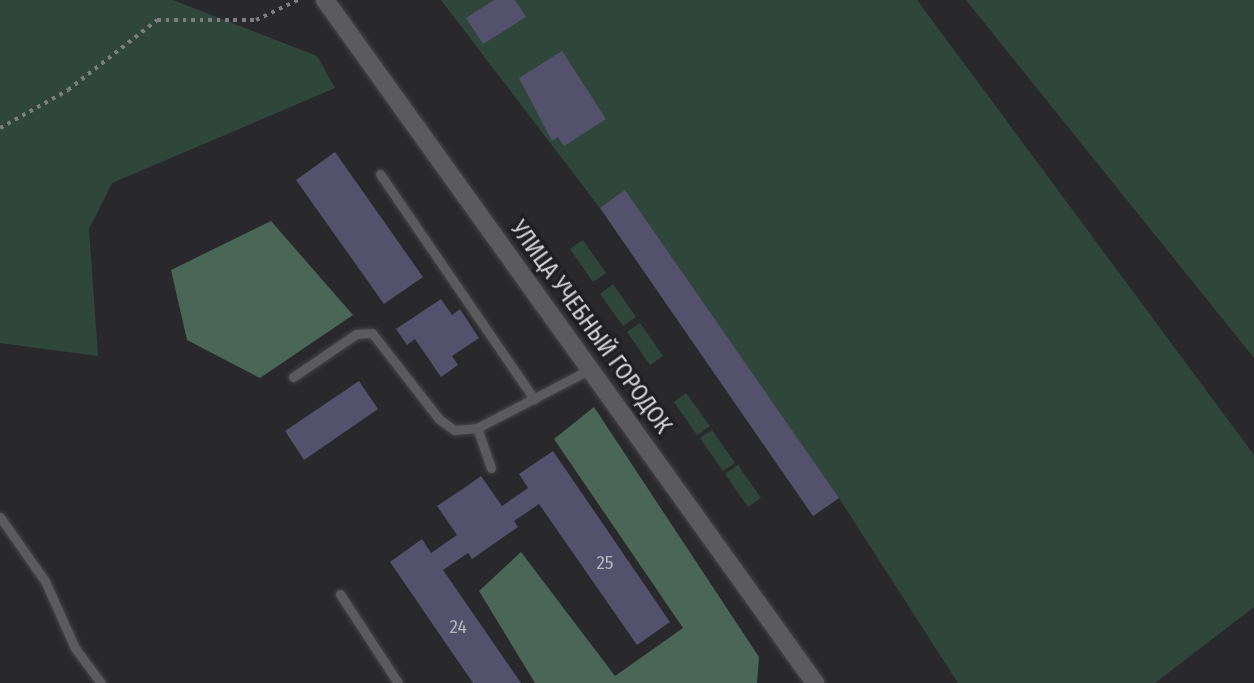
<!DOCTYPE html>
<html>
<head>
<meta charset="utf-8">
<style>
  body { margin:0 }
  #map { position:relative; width:1254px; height:683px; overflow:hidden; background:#29292c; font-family:"Fira Sans Condensed",sans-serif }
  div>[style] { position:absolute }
  .green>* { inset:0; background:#2f473a }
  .forest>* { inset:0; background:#4a6656 }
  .building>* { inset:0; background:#53516b }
  .path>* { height:3.5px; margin-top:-1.75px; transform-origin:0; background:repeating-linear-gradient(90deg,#7e7e80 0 3.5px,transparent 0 8.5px) }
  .roads { filter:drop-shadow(0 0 2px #454548) drop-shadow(0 0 2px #454548) }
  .lane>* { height:9px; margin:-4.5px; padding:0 4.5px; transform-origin:4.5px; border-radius:4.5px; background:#5b5b5e }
  .street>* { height:18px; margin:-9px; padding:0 9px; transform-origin:9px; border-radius:9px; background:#5b5b5e }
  span { translate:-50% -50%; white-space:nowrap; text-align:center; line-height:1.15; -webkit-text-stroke:7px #201f22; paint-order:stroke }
  .number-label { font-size:19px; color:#b5b5bd }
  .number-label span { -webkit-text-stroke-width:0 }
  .street-label { font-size:23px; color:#d6d6d8 }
</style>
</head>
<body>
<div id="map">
  <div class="green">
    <div style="clip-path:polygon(0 0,173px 0,317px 56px,335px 88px,112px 183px,89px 229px,98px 356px,0 343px)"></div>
    <div style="clip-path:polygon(441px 0,917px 0,1254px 455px,1254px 607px,1155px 683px,958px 683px,839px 498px,813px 516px,600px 208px)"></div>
    <div style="clip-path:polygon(966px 0,1254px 0,1254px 358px)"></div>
    <div style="clip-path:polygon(583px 240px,606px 273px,593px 282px,570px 249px)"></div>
    <div style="clip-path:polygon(613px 284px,636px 317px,623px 326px,600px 294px)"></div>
    <div style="clip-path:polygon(640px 323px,663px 356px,650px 365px,627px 332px)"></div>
    <div style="clip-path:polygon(686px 393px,710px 426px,697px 435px,674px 402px)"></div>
    <div style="clip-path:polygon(712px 430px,735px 463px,723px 471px,700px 438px)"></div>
    <div style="clip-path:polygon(738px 465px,761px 498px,748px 507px,725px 474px)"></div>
  </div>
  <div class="forest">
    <div style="clip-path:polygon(271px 221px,353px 315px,260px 378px,187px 340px,171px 270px)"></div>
    <div style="clip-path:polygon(594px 407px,759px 657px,757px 683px,535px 683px,479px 591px,521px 552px,615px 676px,683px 628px,554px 439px)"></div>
  </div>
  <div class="building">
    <div style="clip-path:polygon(494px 0,515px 0,526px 17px,483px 44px,466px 18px)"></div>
    <div style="clip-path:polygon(562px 51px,606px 119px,564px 146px,558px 137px,552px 141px,519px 78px)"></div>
    <div style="clip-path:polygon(335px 152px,423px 277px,384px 304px,296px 180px)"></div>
    <div style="clip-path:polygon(625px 190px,839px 498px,813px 516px,600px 208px)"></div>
    <div style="clip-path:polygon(441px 299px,452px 315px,460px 309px,479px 338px,452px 356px,458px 365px,441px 377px,415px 339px,407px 345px,396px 329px)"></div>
    <div style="clip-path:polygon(359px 381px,378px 409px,304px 460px,285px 431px)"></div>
    <div style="clip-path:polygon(553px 451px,670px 622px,637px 645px,539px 504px,514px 521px,518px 527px,472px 559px,468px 553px,443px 570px,521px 683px,473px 683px,390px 562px,422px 539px,431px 553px,457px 535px,437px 506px,467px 486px,481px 476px,502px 506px,528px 488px,519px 474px)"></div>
  </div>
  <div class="path">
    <div style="left:0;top:128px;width:78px;rotate:-29.2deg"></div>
    <div style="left:68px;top:90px;width:113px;rotate:-38.2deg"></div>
    <div style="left:157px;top:20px;width:99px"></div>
    <div style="left:256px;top:20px;width:47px;rotate:-25.5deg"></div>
  </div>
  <div class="roads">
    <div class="lane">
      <div style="left:380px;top:174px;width:273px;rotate:55.6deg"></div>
      <div style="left:293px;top:377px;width:76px;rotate:-34.3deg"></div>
      <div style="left:356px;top:334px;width:16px;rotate:-4deg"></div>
      <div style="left:372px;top:333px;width:109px;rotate:52.1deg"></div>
      <div style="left:439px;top:419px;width:19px;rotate:36deg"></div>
      <div style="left:454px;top:430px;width:23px;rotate:-5deg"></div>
      <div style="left:491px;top:468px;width:42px;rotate:-109.3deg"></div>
      <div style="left:477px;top:428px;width:128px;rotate:-27.4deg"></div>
      <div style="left:0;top:517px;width:78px;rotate:54.9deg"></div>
      <div style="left:45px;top:581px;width:73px;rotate:65.9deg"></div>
      <div style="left:75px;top:648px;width:44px;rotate:53.4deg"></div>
      <div style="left:340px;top:594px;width:106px;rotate:56.9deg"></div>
    </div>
    <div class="street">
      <div style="left:325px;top:0;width:841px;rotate:54.34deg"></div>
    </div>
  </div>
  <div class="number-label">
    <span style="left:605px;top:563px">25</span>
    <span style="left:458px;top:627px">24</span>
  </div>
  <div class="street-label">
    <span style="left:591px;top:327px;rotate:54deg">УЛИЦА УЧЕБНЫЙ ГОРОДОК</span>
  </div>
</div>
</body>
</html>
